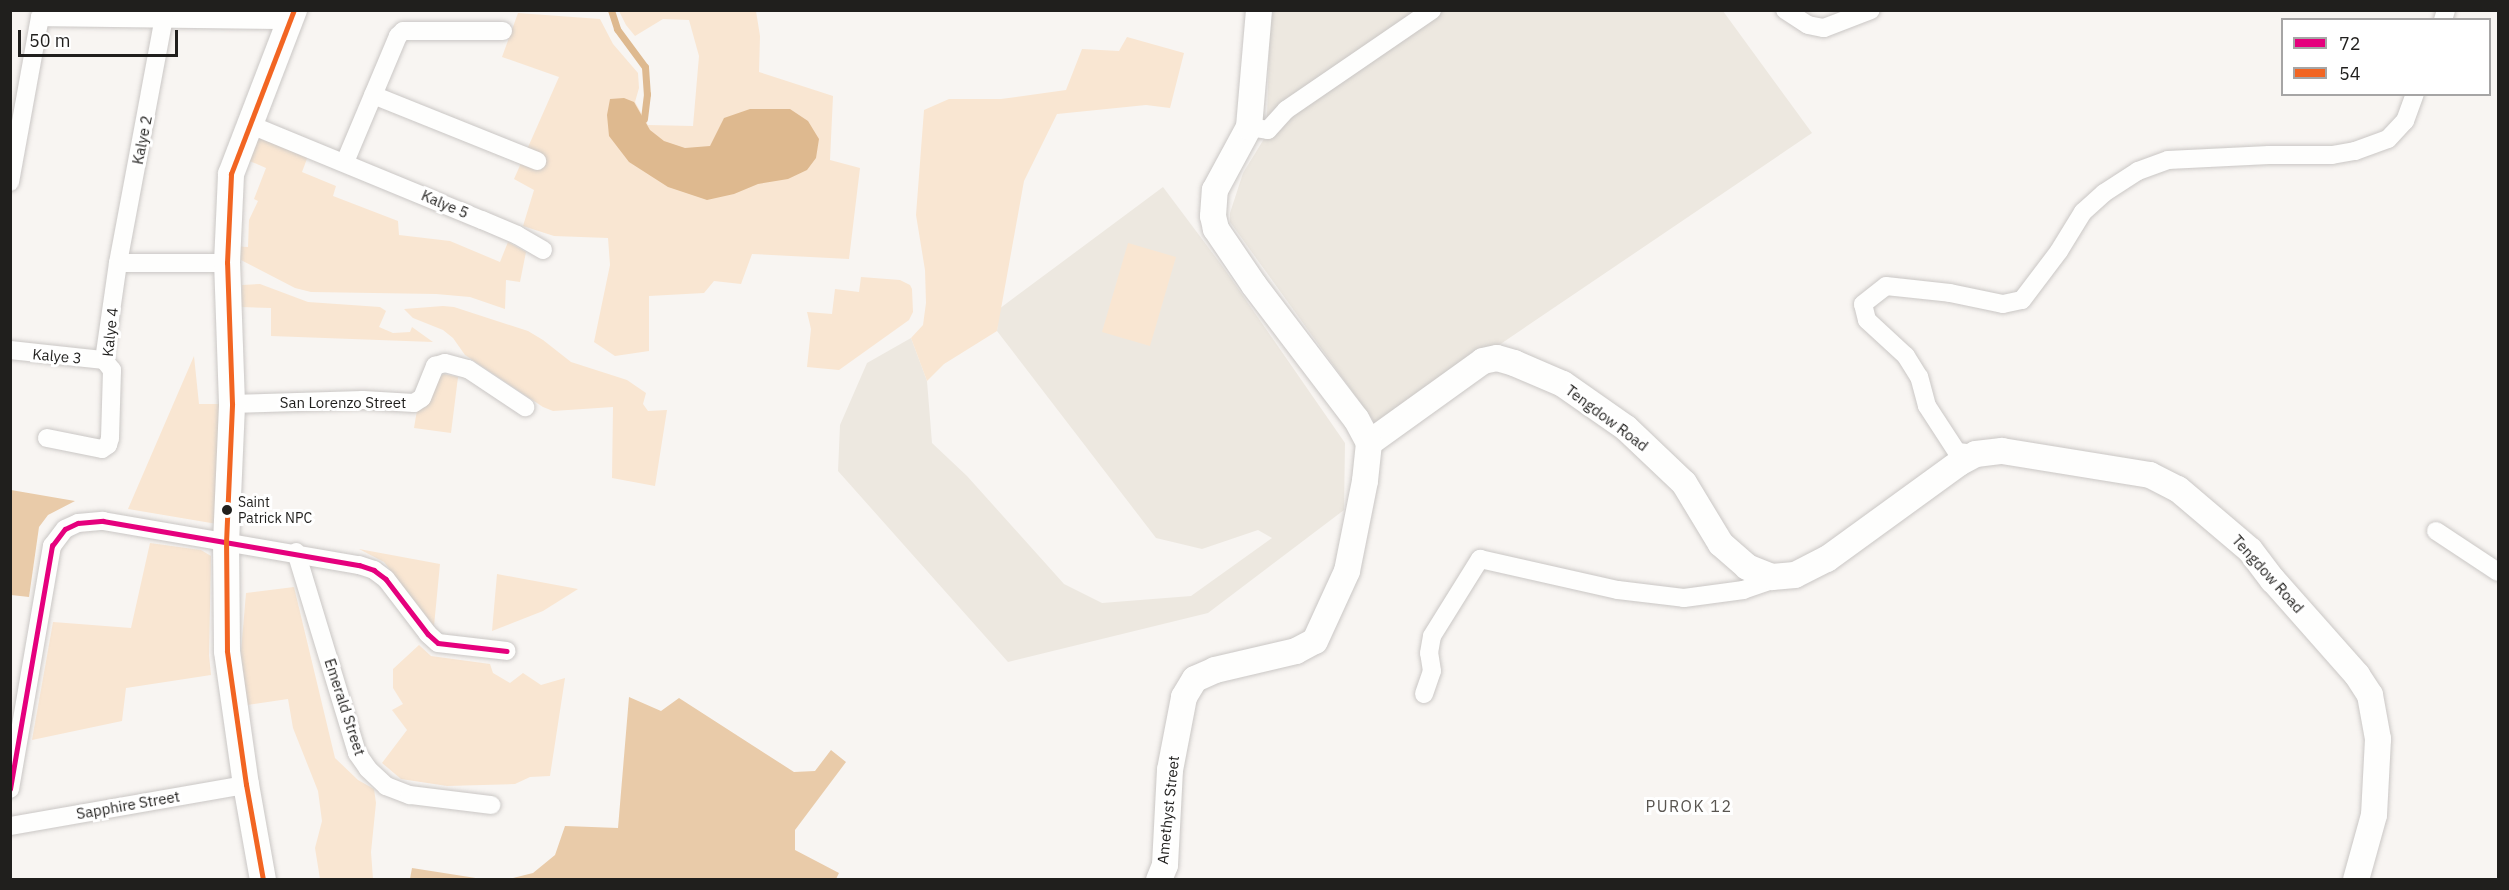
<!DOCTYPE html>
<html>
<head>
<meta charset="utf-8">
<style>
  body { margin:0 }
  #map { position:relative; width:2509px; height:890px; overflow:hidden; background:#f8f5f2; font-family:"IBM Plex Sans",sans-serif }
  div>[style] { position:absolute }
  .built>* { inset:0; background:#ede8e0 }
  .green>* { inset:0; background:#f9e6d2 }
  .forest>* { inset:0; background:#e9cba9 }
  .water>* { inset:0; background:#deb98f }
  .stream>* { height:7px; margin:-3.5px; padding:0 3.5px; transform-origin:3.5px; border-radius:3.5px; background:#deb98f }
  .roads { filter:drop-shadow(0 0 2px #cac7c5) drop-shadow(0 0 2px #cac7c5) }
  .street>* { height:18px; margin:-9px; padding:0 9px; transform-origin:9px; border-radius:9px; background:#fefefd }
  .secondary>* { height:26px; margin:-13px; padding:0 13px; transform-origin:13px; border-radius:13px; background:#fefefd }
  .bus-1>* { height:4.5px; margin:-2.25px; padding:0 2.25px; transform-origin:2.25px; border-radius:2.25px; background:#e5007d }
  .bus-2>* { height:4.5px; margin:-2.25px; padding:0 2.25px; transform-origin:2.25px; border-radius:2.25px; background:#f26522 }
  .dots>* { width:16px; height:16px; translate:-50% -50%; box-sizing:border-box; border:3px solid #fff; border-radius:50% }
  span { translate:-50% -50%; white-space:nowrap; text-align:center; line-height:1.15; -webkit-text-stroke:6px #fff; paint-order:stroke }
  .bus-label { font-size:14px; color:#201f1d }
  .left { translate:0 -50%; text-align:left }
  .street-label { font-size:15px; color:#201f1d }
  .neighbourhood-label { font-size:16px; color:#595550; letter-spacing:1.5px }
  .frame { position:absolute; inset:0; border:12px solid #201f1d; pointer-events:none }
  .legend { position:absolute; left:2281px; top:18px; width:210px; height:78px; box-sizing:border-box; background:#fff; border:2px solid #a6a5a5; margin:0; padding:8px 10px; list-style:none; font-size:18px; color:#201f1d }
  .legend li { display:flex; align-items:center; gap:12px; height:30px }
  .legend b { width:30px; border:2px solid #a6a5a5 }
  .scale { position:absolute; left:18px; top:30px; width:160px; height:27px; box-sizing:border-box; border:3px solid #201f1d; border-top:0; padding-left:8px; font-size:18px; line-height:21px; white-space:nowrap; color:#201f1d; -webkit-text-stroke:4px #fff; paint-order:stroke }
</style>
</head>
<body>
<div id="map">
  <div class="built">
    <div style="clip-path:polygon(1274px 11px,1417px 11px,1267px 118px,1270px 20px)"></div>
    <div style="clip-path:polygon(1433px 11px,1723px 11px,1812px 133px,1378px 427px,1238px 233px,1230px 222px,1230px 213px,1243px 173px,1267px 134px)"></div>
    <div style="clip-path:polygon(1163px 187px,1223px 267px,1345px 443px,1344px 510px,1208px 613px,1008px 662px,838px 471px,840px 425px,867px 363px,911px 338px,927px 381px,932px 443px,967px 476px,1064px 584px,1102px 603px,1191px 596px,1272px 538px,1258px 530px,1202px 549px,1156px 538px,997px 331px,999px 309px)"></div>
  </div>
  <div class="green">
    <div style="clip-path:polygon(619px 11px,756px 11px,760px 36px,759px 72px,833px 96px,830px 160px,860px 168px,849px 259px,752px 254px,741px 284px,714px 281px,704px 293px,649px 296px,649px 351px,615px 356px,594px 342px,610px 265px,608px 238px,554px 236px,523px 226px,534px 190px,514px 179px,559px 77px,502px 57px,518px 13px,600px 19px,613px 44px,638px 73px,639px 88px,635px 102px,648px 125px,693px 126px,699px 56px,689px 20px,663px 19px,635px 36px,626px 25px)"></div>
    <div style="clip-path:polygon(1127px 37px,1184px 53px,1170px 108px,1146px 105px,1057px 114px,1024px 181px,997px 331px,944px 364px,927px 381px,911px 338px,923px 325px,926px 303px,925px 270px,916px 215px,924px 110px,949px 99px,1001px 99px,1066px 90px,1082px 49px,1119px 51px)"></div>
    <div style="clip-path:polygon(253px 136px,308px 156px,302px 172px,336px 186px,333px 196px,398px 221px,399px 235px,450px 241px,500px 262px,508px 242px,526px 252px,520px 282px,506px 280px,505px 309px,470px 297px,436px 294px,311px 292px,295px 288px,233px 256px,233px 246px,248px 247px,249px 220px,258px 201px,254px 199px,266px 168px,245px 159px)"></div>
    <div style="clip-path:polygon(1128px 243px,1176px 257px,1150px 346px,1102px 332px)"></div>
    <div style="clip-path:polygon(861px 277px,900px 280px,910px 285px,912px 289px,913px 312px,909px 320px,839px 370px,807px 367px,811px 329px,807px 312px,832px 314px,835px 289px,859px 292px)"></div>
    <div style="clip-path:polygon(260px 284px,308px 302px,380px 307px,386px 311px,379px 327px,393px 333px,410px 332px,412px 327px,433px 342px,271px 336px,271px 308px,241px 307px,242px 285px)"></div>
    <div style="clip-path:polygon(443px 306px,454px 307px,528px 331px,543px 340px,571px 362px,627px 380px,646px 393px,643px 404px,648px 411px,667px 410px,655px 486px,612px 478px,613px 407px,553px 411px,543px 407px,465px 355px,453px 338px,443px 330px,413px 318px,404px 309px)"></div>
    <div style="clip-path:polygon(194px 356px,199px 404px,221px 404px,217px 524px,128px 509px)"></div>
    <div style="clip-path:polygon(444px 374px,458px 377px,451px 433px,414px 428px,417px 410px,426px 407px,437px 379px)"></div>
    <div style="clip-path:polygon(150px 543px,201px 550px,211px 556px,209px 655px,211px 675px,126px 688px,122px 721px,32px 740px,53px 622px,131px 628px)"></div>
    <div style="clip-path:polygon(359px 549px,440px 564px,434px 626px,384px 562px)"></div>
    <div style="clip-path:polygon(497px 574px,578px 589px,543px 611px,492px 631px)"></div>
    <div style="clip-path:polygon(294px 587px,335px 758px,358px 780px,374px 789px,376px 803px,371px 852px,373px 879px,320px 879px,315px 848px,322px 821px,318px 791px,293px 728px,288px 699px,247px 705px,241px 652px,246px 593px)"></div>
    <div style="clip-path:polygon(419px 645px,431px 656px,490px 664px,493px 673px,510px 683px,523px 673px,541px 685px,565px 678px,550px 776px,530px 777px,515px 784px,447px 786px,401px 779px,382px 763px,407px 730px,392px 710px,403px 704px,393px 688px,393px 669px)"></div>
  </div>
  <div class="forest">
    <div style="clip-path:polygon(11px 490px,75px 501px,48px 515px,39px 527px,29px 597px,11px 595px)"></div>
    <div style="clip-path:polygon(629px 697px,661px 711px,679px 698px,794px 772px,815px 771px,831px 750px,846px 762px,795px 830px,795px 850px,839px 873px,836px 879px,509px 879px,533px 873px,555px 855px,565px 826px,618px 828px)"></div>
    <div style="clip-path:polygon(412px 868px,482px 879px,495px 879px,410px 879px)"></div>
  </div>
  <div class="water">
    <div style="clip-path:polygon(624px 98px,634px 102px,650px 130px,664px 141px,685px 148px,710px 146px,724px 118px,750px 109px,790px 109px,808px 121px,819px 139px,816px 158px,807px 170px,788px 179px,758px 184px,734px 194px,707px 200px,668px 187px,629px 162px,609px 136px,607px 115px,610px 99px)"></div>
  </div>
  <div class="stream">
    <div style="left:611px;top:10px;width:20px;rotate:72deg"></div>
    <div style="left:617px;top:29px;width:47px;rotate:53.6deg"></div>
    <div style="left:645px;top:67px;width:27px;rotate:86deg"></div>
    <div style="left:647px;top:94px;width:25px;rotate:97deg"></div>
  </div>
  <div class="roads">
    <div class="street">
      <div style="left:1785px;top:10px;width:27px;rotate:33deg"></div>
      <div style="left:1808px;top:25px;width:16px;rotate:11deg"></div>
      <div style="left:1824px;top:28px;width:50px;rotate:-21deg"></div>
      <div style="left:2443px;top:20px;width:10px;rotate:-73deg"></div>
      <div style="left:373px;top:95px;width:177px;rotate:21.9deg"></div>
      <div style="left:251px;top:125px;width:250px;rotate:22.4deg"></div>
      <div style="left:482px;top:220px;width:38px;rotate:23deg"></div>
      <div style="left:517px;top:235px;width:30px;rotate:30deg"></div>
      <div style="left:1249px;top:127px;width:19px;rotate:9deg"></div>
      <div style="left:1268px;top:130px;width:27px;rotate:-48deg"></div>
      <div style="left:1286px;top:110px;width:177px;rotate:-34.4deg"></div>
      <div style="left:345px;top:162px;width:137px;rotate:-67.2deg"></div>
      <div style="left:398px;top:36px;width:7px;rotate:-45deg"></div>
      <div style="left:403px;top:31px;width:100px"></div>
      <div style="left:10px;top:182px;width:168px;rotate:-79.7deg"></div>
      <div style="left:40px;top:17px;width:250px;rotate:0.7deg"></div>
      <div style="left:118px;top:263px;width:249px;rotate:-79.4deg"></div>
      <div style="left:10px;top:350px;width:95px;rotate:6.1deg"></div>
      <div style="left:104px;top:360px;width:98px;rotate:-81.8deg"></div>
      <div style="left:118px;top:263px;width:109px"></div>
      <div style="left:232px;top:404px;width:131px;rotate:-1.7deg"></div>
      <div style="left:363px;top:400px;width:51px;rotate:3.4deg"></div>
      <div style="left:414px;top:403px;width:9px;rotate:-32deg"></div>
      <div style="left:422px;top:398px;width:35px;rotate:-68deg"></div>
      <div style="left:435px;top:366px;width:10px;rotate:-17deg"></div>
      <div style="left:445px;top:363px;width:24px;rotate:15deg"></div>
      <div style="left:468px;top:369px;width:69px;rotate:33.7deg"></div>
      <div style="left:47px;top:438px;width:56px;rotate:11.3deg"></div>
      <div style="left:102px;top:449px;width:7px;rotate:-34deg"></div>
      <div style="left:108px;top:445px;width:7px;rotate:-74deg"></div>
      <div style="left:110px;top:438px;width:68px;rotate:-88.3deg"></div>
      <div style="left:112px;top:370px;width:13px;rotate:-129deg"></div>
      <div style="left:1976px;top:454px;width:19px;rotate:-174deg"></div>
      <div style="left:1957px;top:452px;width:55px;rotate:-123.1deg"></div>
      <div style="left:1927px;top:406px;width:30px;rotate:-105deg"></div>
      <div style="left:1919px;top:377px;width:25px;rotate:-122deg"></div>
      <div style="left:1906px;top:356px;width:53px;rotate:-137.3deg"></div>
      <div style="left:1867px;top:320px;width:16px;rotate:-104deg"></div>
      <div style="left:1863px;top:304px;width:29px;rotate:-38deg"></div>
      <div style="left:1886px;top:286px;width:64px;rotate:6.2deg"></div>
      <div style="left:1950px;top:293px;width:54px;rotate:11.7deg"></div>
      <div style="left:2003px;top:304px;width:19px;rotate:-12deg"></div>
      <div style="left:2022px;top:300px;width:61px;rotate:-52.9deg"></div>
      <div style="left:2059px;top:251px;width:46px;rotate:-58.4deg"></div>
      <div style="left:2083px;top:212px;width:28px;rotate:-42deg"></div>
      <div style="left:2104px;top:193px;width:40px;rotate:-32.9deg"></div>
      <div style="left:2138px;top:171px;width:32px;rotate:-20deg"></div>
      <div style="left:2168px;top:160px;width:101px;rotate:-2.8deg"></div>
      <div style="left:2269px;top:155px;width:63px"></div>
      <div style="left:2332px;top:155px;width:23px;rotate:-10deg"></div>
      <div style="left:2355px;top:151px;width:35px;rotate:-20deg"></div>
      <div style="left:2388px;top:139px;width:25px;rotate:-47deg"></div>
      <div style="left:2405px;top:121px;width:29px;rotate:-70deg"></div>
      <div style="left:2436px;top:531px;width:74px;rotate:33.5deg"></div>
      <div style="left:296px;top:552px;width:210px;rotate:73.1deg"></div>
      <div style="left:357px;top:753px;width:19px;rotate:55deg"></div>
      <div style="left:368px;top:769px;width:25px;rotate:43deg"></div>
      <div style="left:386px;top:786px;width:26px;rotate:21deg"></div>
      <div style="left:410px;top:795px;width:82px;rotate:7deg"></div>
      <div style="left:1424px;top:694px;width:24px;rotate:-71deg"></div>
      <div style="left:1432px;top:671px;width:18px;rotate:-99deg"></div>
      <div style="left:1429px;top:653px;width:17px;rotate:-80deg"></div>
      <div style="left:1432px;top:636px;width:91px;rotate:-58.1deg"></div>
      <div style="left:1480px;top:559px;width:141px;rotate:12.7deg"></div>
      <div style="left:1618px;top:590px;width:66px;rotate:6.9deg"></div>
      <div style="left:1684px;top:598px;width:60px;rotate:-7.7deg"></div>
      <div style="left:1743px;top:590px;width:40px;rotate:-18.9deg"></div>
      <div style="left:10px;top:789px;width:247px;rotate:-80.2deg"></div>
      <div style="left:52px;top:546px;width:21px;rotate:-53deg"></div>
      <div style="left:65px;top:529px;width:14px;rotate:-25deg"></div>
      <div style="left:78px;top:523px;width:25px;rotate:-5deg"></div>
      <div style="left:103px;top:521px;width:260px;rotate:9.8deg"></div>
      <div style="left:359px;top:565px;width:16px;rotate:18deg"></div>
      <div style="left:374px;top:570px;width:15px;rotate:37deg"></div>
      <div style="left:386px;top:579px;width:69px;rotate:52.6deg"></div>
      <div style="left:428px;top:634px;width:13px;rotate:42deg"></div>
      <div style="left:438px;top:643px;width:69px;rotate:6.6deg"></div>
      <div style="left:10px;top:826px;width:240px;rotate:-9.9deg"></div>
    </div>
    <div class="secondary">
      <div style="left:1369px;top:443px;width:140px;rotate:-35.7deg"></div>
      <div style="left:1483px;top:361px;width:14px;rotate:-12deg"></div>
      <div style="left:1497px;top:358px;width:18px;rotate:16deg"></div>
      <div style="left:1514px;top:363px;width:53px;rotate:23.2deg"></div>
      <div style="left:1563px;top:384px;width:77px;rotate:34.9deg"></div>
      <div style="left:1626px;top:428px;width:80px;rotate:43.5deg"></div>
      <div style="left:1684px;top:483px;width:71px;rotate:58.8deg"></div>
      <div style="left:1721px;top:544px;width:35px;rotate:41deg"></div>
      <div style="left:1747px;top:567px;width:27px;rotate:22deg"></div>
      <div style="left:1772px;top:577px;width:23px;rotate:-5deg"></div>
      <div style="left:1795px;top:575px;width:36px;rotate:-27deg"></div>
      <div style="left:1827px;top:559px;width:163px;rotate:-36deg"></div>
      <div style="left:1959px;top:463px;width:19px;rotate:-28deg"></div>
      <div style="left:1976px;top:454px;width:26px;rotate:-7deg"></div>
      <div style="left:2002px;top:451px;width:150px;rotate:9.2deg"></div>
      <div style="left:2150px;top:475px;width:31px;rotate:27deg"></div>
      <div style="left:2178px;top:489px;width:94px;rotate:40.3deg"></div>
      <div style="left:2250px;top:550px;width:38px;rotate:53deg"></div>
      <div style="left:2273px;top:580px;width:127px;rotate:48.5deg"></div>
      <div style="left:2357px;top:675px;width:24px;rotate:57deg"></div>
      <div style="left:2370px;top:695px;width:45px;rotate:79.7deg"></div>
      <div style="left:2378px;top:739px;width:76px;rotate:93deg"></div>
      <div style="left:2374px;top:815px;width:67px;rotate:105.5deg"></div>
      <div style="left:263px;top:880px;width:97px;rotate:-100.1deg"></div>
      <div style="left:246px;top:785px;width:135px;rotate:-98.1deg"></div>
      <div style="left:227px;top:651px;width:108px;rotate:-90.5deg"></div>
      <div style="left:226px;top:543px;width:139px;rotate:-87.5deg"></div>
      <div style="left:232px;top:404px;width:141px;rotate:-92deg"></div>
      <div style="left:227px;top:263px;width:89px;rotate:-87.4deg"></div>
      <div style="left:231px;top:174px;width:176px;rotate:-69deg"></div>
      <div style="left:1159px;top:880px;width:16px;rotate:-68deg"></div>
      <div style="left:1165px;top:865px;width:95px;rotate:-87deg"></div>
      <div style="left:1170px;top:770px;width:74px;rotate:-79.1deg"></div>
      <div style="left:1184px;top:697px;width:21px;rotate:-59deg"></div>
      <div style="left:1195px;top:679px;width:22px;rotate:-24deg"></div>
      <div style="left:1215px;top:670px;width:83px;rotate:-13.2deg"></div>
      <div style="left:1296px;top:651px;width:21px;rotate:-28deg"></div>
      <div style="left:1315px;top:641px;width:77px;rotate:-65.4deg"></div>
      <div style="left:1347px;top:571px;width:92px;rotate:-78.7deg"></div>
      <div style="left:1365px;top:481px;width:38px;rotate:-84deg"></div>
      <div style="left:1369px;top:443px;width:27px;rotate:-118deg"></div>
      <div style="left:1356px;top:419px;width:168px;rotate:-127.3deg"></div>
      <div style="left:1254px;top:285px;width:68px;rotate:-124.2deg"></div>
      <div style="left:1216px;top:229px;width:13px;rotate:-103deg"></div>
      <div style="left:1213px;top:216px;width:26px;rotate:-86deg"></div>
      <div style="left:1215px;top:190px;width:72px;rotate:-61.6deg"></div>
      <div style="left:1249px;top:127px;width:117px;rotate:-85.1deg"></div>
    </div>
  </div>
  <div class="bus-1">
    <div style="left:10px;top:789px;width:247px;rotate:-80.2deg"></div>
    <div style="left:52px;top:546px;width:21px;rotate:-53deg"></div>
    <div style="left:65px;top:529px;width:14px;rotate:-25deg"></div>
    <div style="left:78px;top:523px;width:25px;rotate:-5deg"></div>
    <div style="left:103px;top:521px;width:260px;rotate:9.8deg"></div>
    <div style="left:359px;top:565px;width:16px;rotate:18deg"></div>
    <div style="left:374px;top:570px;width:15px;rotate:37deg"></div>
    <div style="left:386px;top:579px;width:69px;rotate:52.6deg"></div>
    <div style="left:428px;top:634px;width:13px;rotate:42deg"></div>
    <div style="left:438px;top:643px;width:69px;rotate:6.6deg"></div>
  </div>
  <div class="bus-2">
    <div style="left:263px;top:880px;width:97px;rotate:-100.1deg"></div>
    <div style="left:246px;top:785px;width:135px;rotate:-98.1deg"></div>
    <div style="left:227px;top:651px;width:108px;rotate:-90.5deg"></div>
    <div style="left:226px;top:543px;width:139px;rotate:-87.5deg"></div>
    <div style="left:232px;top:404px;width:141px;rotate:-92deg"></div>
    <div style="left:227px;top:263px;width:89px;rotate:-87.4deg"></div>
    <div style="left:231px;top:174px;width:176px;rotate:-69deg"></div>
  </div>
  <div class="dots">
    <div style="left:227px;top:510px;background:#201f1d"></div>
  </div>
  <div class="bus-label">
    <span class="left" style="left:238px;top:510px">Saint<br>Patrick NPC</span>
  </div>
  <div class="street-label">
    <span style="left:142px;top:140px;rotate:-79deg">Kalye 2</span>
    <span style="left:445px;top:204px;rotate:23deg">Kalye 5</span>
    <span style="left:110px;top:332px;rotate:-84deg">Kalye 4</span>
    <span style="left:57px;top:356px;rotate:5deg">Kalye 3</span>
    <span style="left:343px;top:403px">San Lorenzo Street</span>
    <span style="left:1607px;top:418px;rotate:37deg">Tengdow Road</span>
    <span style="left:2268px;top:574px;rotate:48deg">Tengdow Road</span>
    <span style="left:345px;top:707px;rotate:72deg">Emerald Street</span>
    <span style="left:128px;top:805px;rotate:-10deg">Sapphire Street</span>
    <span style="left:1168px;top:810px;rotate:-84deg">Amethyst Street</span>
  </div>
  <div class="neighbourhood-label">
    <span style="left:1689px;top:806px">PUROK 12</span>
  </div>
  <div class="frame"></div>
  <ul class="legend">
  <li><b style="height:8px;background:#e5007d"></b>72</li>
  <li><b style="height:8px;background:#f26522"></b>54</li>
  </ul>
  <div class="scale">50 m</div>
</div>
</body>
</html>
